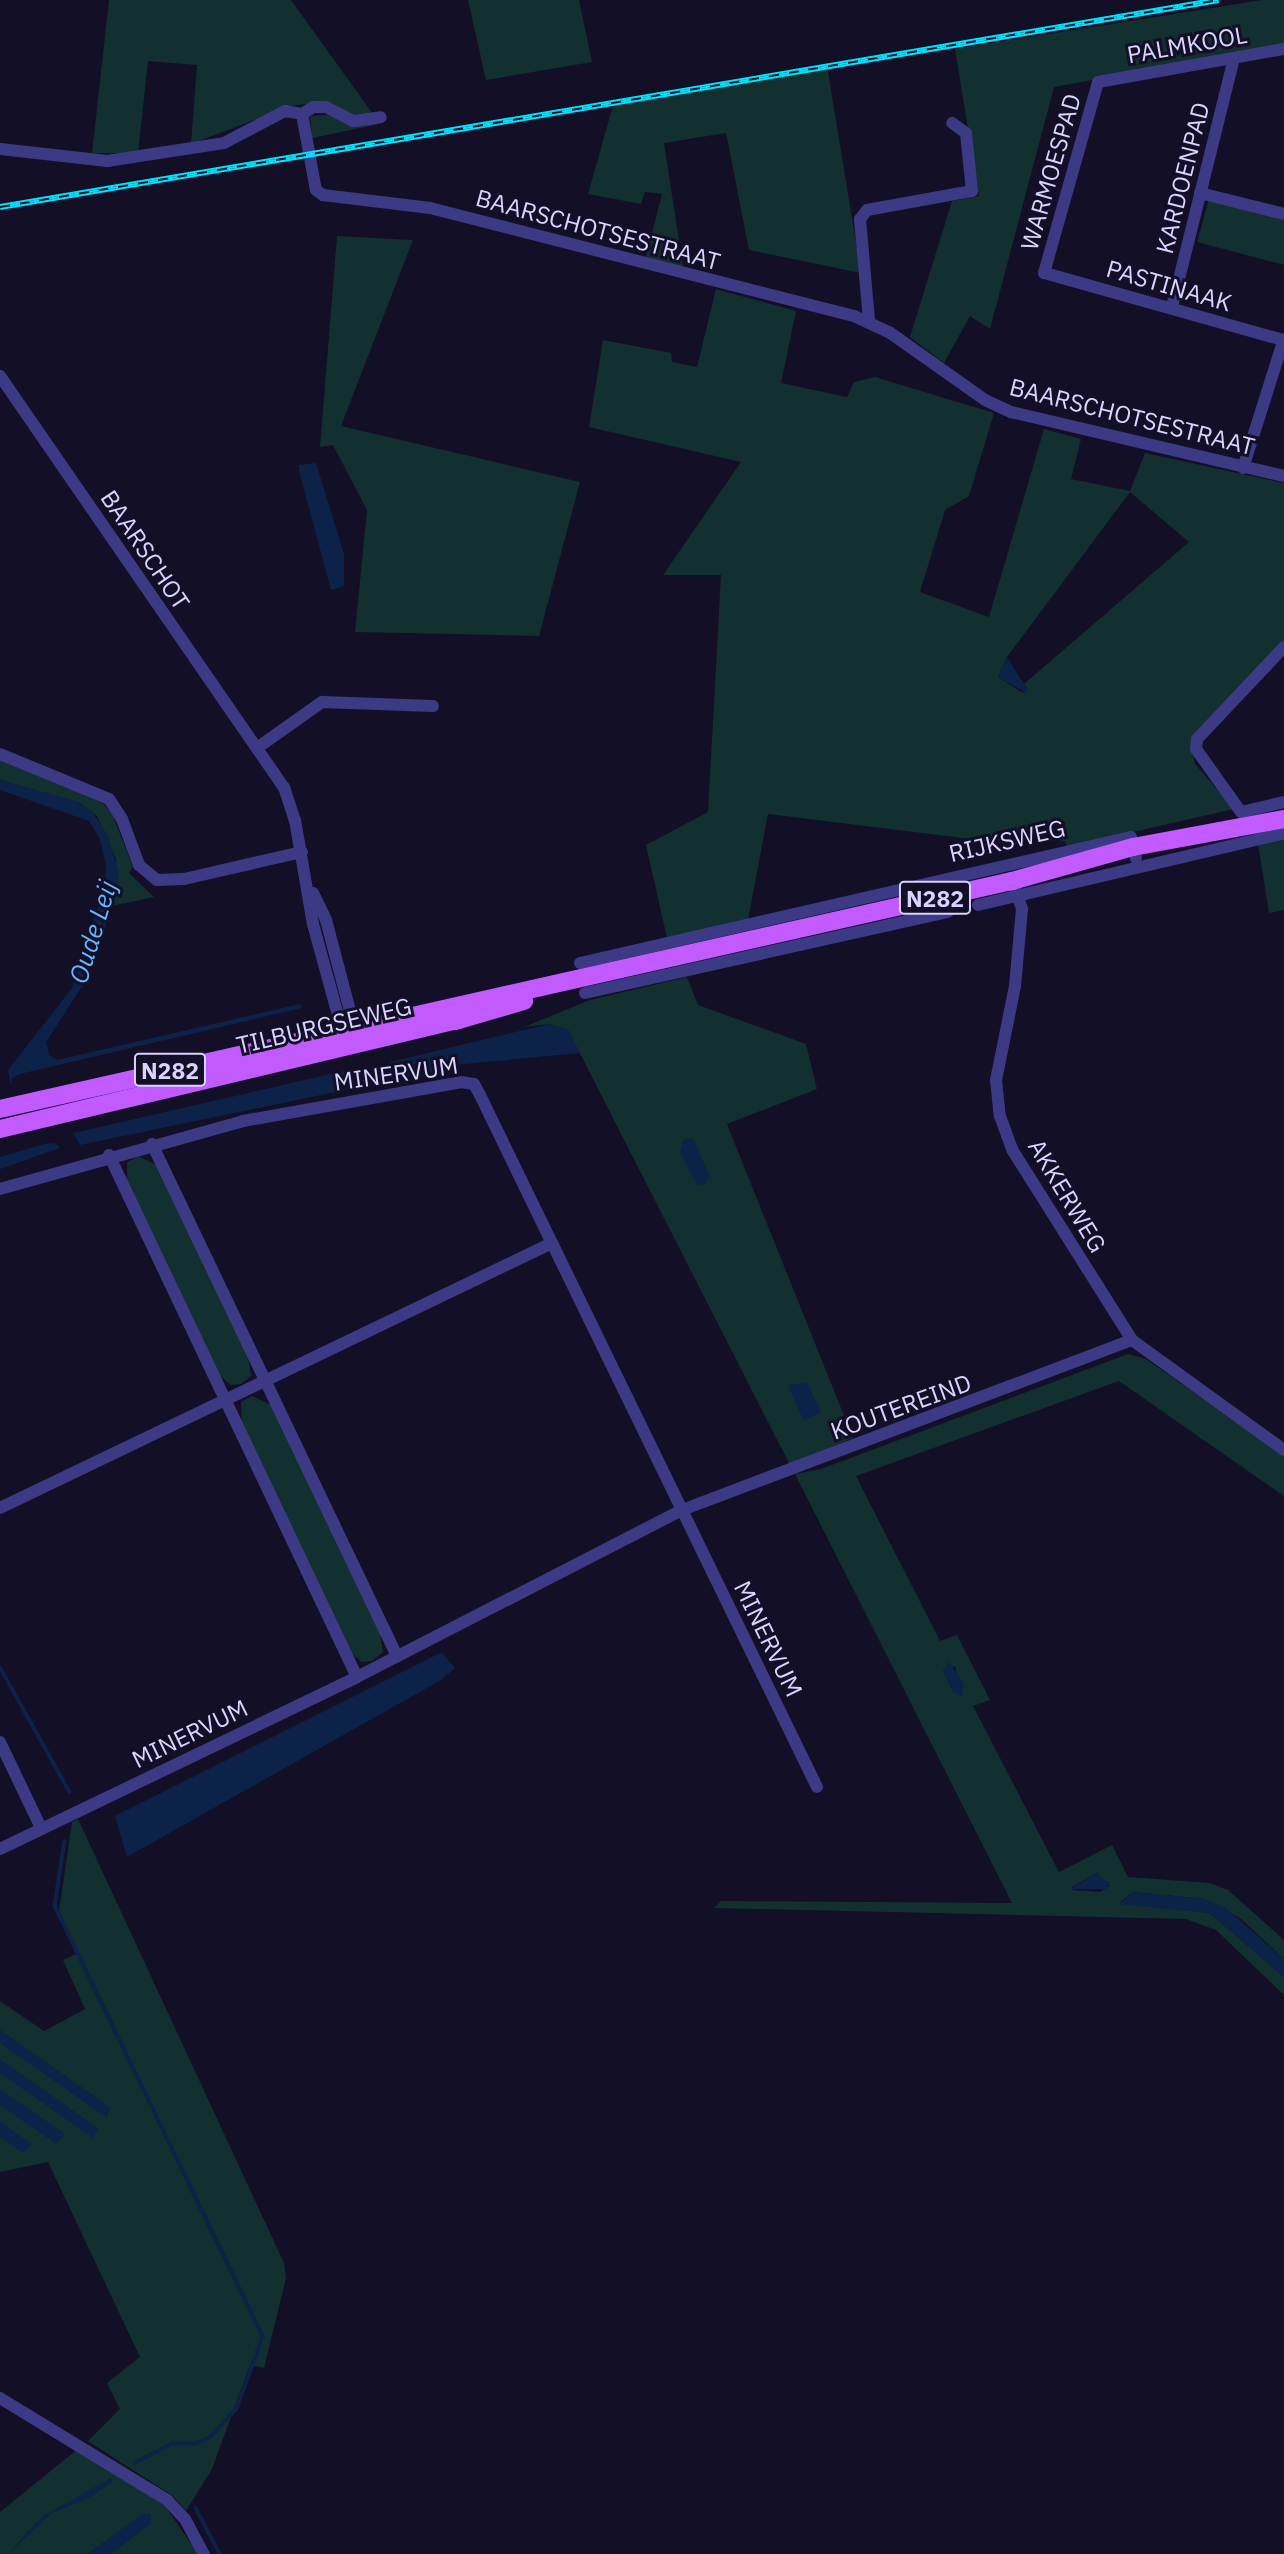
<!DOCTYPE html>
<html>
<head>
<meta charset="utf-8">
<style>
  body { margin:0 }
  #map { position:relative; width:1284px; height:2554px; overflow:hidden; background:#130f26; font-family:"IBM Plex Sans",sans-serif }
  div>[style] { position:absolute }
  .green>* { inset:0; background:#12302f }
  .water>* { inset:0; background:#0c2248 }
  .stream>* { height:3.5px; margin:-1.75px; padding:0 1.75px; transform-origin:1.75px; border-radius:1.75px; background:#0c2248 }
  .minor>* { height:12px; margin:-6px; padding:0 6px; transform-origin:6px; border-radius:6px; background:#3d3a85 }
  .primary>* { height:18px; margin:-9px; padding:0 9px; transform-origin:9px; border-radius:9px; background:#c25bff }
  .rail>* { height:6px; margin-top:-3px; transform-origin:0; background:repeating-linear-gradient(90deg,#130f26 0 10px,#00e5ff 0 20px); box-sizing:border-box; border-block:2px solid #00e5ff }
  span { translate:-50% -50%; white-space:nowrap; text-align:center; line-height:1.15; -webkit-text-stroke:6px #130f26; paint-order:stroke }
  .shield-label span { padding:2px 5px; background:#130f26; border:2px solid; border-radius:5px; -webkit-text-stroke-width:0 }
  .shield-label { font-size:23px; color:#d9d4ff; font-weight:700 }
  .street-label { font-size:24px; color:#d9d4ff }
  .water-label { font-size:26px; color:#62b6ff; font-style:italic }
</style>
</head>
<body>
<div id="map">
  <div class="green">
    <div style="clip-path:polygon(109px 0,291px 0,373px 114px,356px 116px,307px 104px,291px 106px,191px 144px,197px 65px,148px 61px,138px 153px,92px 153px)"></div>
    <div style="clip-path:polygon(468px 0,579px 0,592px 62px,486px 80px)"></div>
    <div style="clip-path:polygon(1262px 0,1284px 0,1284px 45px,1054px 87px,990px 329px,970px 316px,944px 363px,910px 337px,952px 201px,979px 196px,955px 49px)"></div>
    <div style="clip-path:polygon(827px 66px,861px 273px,749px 250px,726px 133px,664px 143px,683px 267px,646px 257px,662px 194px,645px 192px,641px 204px,588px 194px,614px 102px)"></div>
    <div style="clip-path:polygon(327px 115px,344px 120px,380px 124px,312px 138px,310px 116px)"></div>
    <div style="clip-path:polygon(1209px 199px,1284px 219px,1284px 265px,1197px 242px)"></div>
    <div style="clip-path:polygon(337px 236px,413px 240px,341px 426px,580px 482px,539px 636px,355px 632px,367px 510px,333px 445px,320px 447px)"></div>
    <div style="clip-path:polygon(evenodd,716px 289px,796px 311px,781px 383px,847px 397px,854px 382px,875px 377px,994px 413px,969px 496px,945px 510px,920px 592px,989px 617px,1044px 429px,1081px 439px,1071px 479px,1130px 491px,1145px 453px,1284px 483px,1284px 643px,1191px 747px,1195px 764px,1234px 809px,1067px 847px,1065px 841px,979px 840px,768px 814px,748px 920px,667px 938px,646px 845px,708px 812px,721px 575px,663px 575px,741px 462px,589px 427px,603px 340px,671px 353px,672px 362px,697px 367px,716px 289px,1130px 492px,1189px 542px,1024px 684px,1027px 689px,1023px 693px,998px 677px,1007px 657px,1130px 492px)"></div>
    <div style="clip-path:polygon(0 760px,103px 803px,113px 816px,133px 867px,129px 873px,154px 897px,112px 906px,117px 888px,116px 859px,97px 816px,80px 803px,0 780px)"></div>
    <div style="clip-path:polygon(1284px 838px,1284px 910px,1269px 913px,1258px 844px)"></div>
    <div style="clip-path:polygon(687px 977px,698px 1005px,806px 1044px,817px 1089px,727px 1124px,853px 1438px,790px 1465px,568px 1030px,549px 1024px,524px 1027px,590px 1000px)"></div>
    <div style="clip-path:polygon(138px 1156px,159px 1166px,248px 1356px,251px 1376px,241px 1384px,231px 1385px,220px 1376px,127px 1182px,127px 1163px)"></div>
    <div style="clip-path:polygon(evenodd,1128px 1354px,1146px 1359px,1284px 1455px,1284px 1496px,1119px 1381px,856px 1476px,940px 1641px,957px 1635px,990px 1700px,973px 1706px,1059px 1872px,1112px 1845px,1128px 1877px,1210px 1883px,1228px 1890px,1284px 1940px,1284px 1959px,1240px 1918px,1205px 1899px,1133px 1892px,1119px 1903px,1210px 1913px,1284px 1977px,1284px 1995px,1216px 1930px,1186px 1919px,714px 1908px,721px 1901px,1012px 1903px,795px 1474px,821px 1469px,1128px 1354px,955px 1666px,957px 1676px,954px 1693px,943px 1671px,955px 1666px,1128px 1354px,1097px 1873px,1110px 1886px,1100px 1892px,1073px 1890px,1072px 1887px,1097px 1873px)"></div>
    <div style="clip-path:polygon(252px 1396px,273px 1406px,380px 1633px,383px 1652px,372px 1661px,362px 1662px,351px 1653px,242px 1422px,241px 1402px)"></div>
    <div style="clip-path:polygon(78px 1819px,284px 2263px,286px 2278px,264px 2368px,250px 2365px,212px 2469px,186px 2511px,173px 2496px,88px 2441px,120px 2409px,107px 2383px,140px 2357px,48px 2162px,0 2172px,0 2001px,44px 2031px,85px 2009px,63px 1960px,78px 1953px,59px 1911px,72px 1822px)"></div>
    <div style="clip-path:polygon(79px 2448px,165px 2506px,198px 2554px,0 2554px,0 2512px)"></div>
  </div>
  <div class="water">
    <div style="clip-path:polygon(316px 463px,344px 554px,344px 586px,331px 590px,299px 471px,299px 465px)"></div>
    <div style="clip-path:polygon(1007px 657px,1027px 689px,1027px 693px,998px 677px)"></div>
    <div style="clip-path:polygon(0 780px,75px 801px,91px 810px,107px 834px,119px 872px,116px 894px,88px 977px,46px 1042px,49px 1055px,57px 1060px,300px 1004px,302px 1008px,20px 1074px,12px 1078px,11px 1085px,8px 1070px,72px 988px,105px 884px,106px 866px,100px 840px,89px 821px,0 790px)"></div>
    <div style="clip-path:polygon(549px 1024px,568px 1029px,580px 1053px,454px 1065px,428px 1075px,391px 1080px,390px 1062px)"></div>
    <div style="clip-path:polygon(366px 1066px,371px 1072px,369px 1085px,80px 1145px,73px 1133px)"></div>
    <div style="clip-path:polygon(693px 1138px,709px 1175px,706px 1184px,697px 1185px,680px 1153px,683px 1140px)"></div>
    <div style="clip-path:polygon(44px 1144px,55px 1143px,60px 1148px,0 1169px,0 1157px)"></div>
    <div style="clip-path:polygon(807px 1383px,821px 1412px,804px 1421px,788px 1385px)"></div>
    <div style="clip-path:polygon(442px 1652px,455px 1668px,441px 1680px,127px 1857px,115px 1816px)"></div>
    <div style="clip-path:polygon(949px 1662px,964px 1684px,962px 1696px,954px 1693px,943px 1671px)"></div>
    <div style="clip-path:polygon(1097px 1873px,1109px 1883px,1107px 1889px,1070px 1889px)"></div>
    <div style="clip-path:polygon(1133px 1892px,1205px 1899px,1226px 1908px,1284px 1959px,1284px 1977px,1210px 1913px,1119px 1904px)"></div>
    <div style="clip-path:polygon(0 2030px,110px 2107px,107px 2118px,0 2043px)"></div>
    <div style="clip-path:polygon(0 2059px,98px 2128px,93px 2138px,0 2073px)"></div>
    <div style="clip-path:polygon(0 2089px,65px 2134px,56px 2144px,0 2105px)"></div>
    <div style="clip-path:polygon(0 2122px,32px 2144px,23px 2153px,0 2137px)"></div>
    <div style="clip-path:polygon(111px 2478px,113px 2482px,85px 2500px,52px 2513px,8px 2554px,41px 2517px)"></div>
    <div style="clip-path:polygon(144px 2513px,151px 2515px,151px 2524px,111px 2554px,87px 2554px)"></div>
  </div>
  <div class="stream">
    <div style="left:0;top:1667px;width:143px;rotate:60.8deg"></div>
    <div style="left:65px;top:1841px;width:66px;rotate:98.7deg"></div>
    <div style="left:55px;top:1906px;width:479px;rotate:64.2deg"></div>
    <div style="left:263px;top:2337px;width:77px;rotate:109.9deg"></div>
    <div style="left:237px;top:2409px;width:38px;rotate:133deg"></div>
    <div style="left:211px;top:2437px;width:16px;rotate:153deg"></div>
    <div style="left:197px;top:2444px;width:25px;rotate:180deg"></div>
    <div style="left:172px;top:2444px;width:41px;rotate:152.2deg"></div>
    <div style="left:196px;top:2508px;width:52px;rotate:62.4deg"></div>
  </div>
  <div class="minor">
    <div style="left:302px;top:114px;width:77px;rotate:79.6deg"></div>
    <div style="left:316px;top:190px;width:9px;rotate:36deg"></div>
    <div style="left:323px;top:195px;width:108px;rotate:6.9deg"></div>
    <div style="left:430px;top:208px;width:438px;rotate:14.3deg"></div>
    <div style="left:854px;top:316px;width:38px;rotate:25deg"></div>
    <div style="left:889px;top:332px;width:118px;rotate:35.3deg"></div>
    <div style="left:985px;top:400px;width:29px;rotate:25deg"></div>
    <div style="left:1011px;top:412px;width:280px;rotate:13.2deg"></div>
    <div style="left:0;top:149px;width:108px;rotate:6.4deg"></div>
    <div style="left:107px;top:161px;width:118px;rotate:-8.7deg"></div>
    <div style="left:224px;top:143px;width:69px;rotate:-27.7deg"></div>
    <div style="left:285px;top:111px;width:17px;rotate:10deg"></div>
    <div style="left:302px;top:114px;width:13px;rotate:-32deg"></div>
    <div style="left:313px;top:107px;width:13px"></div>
    <div style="left:326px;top:107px;width:31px;rotate:27deg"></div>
    <div style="left:354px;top:121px;width:27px;rotate:-8deg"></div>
    <div style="left:1200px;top:193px;width:87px;rotate:14deg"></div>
    <div style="left:1172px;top:307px;width:256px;rotate:-76deg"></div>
    <div style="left:869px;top:320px;width:101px;rotate:-95.1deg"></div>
    <div style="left:860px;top:219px;width:11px;rotate:-52deg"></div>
    <div style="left:867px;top:210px;width:107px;rotate:-10.3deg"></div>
    <div style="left:972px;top:191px;width:58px;rotate:-95.9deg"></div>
    <div style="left:966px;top:133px;width:17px;rotate:-144deg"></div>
    <div style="left:1283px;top:340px;width:248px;rotate:-164.3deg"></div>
    <div style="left:1044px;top:273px;width:198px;rotate:-74.2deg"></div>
    <div style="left:1098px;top:82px;width:189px;rotate:-10.1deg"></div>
    <div style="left:0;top:376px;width:500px;rotate:55.4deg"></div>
    <div style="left:284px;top:787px;width:35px;rotate:72deg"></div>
    <div style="left:295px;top:820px;width:106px;rotate:80.2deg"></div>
    <div style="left:313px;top:924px;width:117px;rotate:74.7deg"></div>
    <div style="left:1243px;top:468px;width:135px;rotate:-72.4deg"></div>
    <div style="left:1284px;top:647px;width:127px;rotate:133.4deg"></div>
    <div style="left:1197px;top:739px;width:10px;rotate:96deg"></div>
    <div style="left:1196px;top:749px;width:77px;rotate:54.5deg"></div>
    <div style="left:1241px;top:812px;width:44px;rotate:-13.1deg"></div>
    <div style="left:257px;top:748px;width:80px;rotate:-35.3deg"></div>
    <div style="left:322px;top:702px;width:111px;rotate:2.1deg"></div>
    <div style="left:0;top:754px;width:118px;rotate:22.4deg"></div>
    <div style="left:109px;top:799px;width:24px;rotate:57deg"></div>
    <div style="left:122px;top:819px;width:49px;rotate:69.7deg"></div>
    <div style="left:139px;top:865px;width:23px;rotate:40deg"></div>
    <div style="left:157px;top:880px;width:27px;rotate:-2deg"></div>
    <div style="left:184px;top:879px;width:121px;rotate:-12.9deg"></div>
    <div style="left:1012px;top:881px;width:30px;rotate:70deg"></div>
    <div style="left:1022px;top:909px;width:77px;rotate:95.2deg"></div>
    <div style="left:1015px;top:986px;width:96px;rotate:101.4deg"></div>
    <div style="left:996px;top:1080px;width:36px;rotate:84deg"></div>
    <div style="left:1000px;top:1116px;width:37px;rotate:70deg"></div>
    <div style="left:1013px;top:1151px;width:223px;rotate:57.8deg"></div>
    <div style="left:1132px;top:1340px;width:188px;rotate:35.9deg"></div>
    <div style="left:313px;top:893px;width:30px;rotate:64deg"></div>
    <div style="left:326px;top:920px;width:94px;rotate:75.2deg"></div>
    <div style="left:350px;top:1011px;width:25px;rotate:85deg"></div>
    <div style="left:978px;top:905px;width:314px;rotate:-13.2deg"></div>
    <div style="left:580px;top:963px;width:565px;rotate:-12.88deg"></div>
    <div style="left:1131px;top:837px;width:22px;rotate:77deg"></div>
    <div style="left:585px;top:993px;width:372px;rotate:-12.6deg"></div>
    <div style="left:152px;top:1144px;width:568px;rotate:64.43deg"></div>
    <div style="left:109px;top:1155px;width:578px;rotate:64.59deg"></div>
    <div style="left:0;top:1189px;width:252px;rotate:-15.6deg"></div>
    <div style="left:243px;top:1121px;width:221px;rotate:-10.1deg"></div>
    <div style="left:461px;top:1082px;width:13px;rotate:9deg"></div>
    <div style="left:474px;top:1084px;width:13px;rotate:61deg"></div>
    <div style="left:480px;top:1095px;width:165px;rotate:64.1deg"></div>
    <div style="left:552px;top:1243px;width:612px;rotate:154.36deg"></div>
    <div style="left:552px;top:1243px;width:605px;rotate:64.03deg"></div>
    <div style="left:0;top:1742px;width:95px;rotate:64.5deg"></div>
    <div style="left:0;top:1849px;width:396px;rotate:-25.7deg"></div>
    <div style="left:357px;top:1677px;width:365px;rotate:-27.2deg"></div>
    <div style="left:682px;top:1510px;width:481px;rotate:-20.7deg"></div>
    <div style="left:0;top:2398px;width:196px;rotate:31.4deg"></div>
    <div style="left:167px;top:2500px;width:26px;rotate:47deg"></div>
    <div style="left:185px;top:2519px;width:40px;rotate:62deg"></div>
  </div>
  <div class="primary">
    <div style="left:0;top:1109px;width:1037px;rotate:-12.7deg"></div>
    <div style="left:1012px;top:881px;width:126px;rotate:-15.7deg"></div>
    <div style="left:1133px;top:847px;width:154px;rotate:-10.5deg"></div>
    <div style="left:0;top:1129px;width:468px;rotate:-13.4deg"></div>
    <div style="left:455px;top:1021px;width:72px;rotate:-16.2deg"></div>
  </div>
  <div class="rail">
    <div style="left:0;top:207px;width:1236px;rotate:-9.64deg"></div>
  </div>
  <div class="shield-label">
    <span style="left:935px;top:898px">N282</span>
    <span style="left:170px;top:1070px">N282</span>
  </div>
  <div class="street-label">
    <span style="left:1187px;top:45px;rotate:-10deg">PALMKOOL</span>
    <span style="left:1051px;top:172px;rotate:-74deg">WARMOESPAD</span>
    <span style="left:1183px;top:178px;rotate:-76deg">KARDOENPAD</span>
    <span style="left:598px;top:230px;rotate:15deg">BAARSCHOTSESTRAAT</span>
    <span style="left:1169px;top:286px;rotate:16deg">PASTINAAK</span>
    <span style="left:1132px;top:417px;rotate:14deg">BAARSCHOTSESTRAAT</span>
    <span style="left:145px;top:550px;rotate:56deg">BAARSCHOT</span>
    <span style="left:1007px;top:841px;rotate:-13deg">RIJKSWEG</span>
    <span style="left:324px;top:1026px;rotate:-13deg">TILBURGSEWEG</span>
    <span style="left:396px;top:1074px;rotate:-8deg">MINERVUM</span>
    <span style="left:1067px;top:1196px;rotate:59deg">AKKERWEG</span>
    <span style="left:901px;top:1407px;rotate:-20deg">KOUTEREIND</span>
    <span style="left:768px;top:1639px;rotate:64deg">MINERVUM</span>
    <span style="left:190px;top:1734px;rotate:-26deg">MINERVUM</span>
  </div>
  <div class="water-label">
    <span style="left:93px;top:932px;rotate:-73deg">Oude Leij</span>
  </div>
</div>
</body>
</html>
